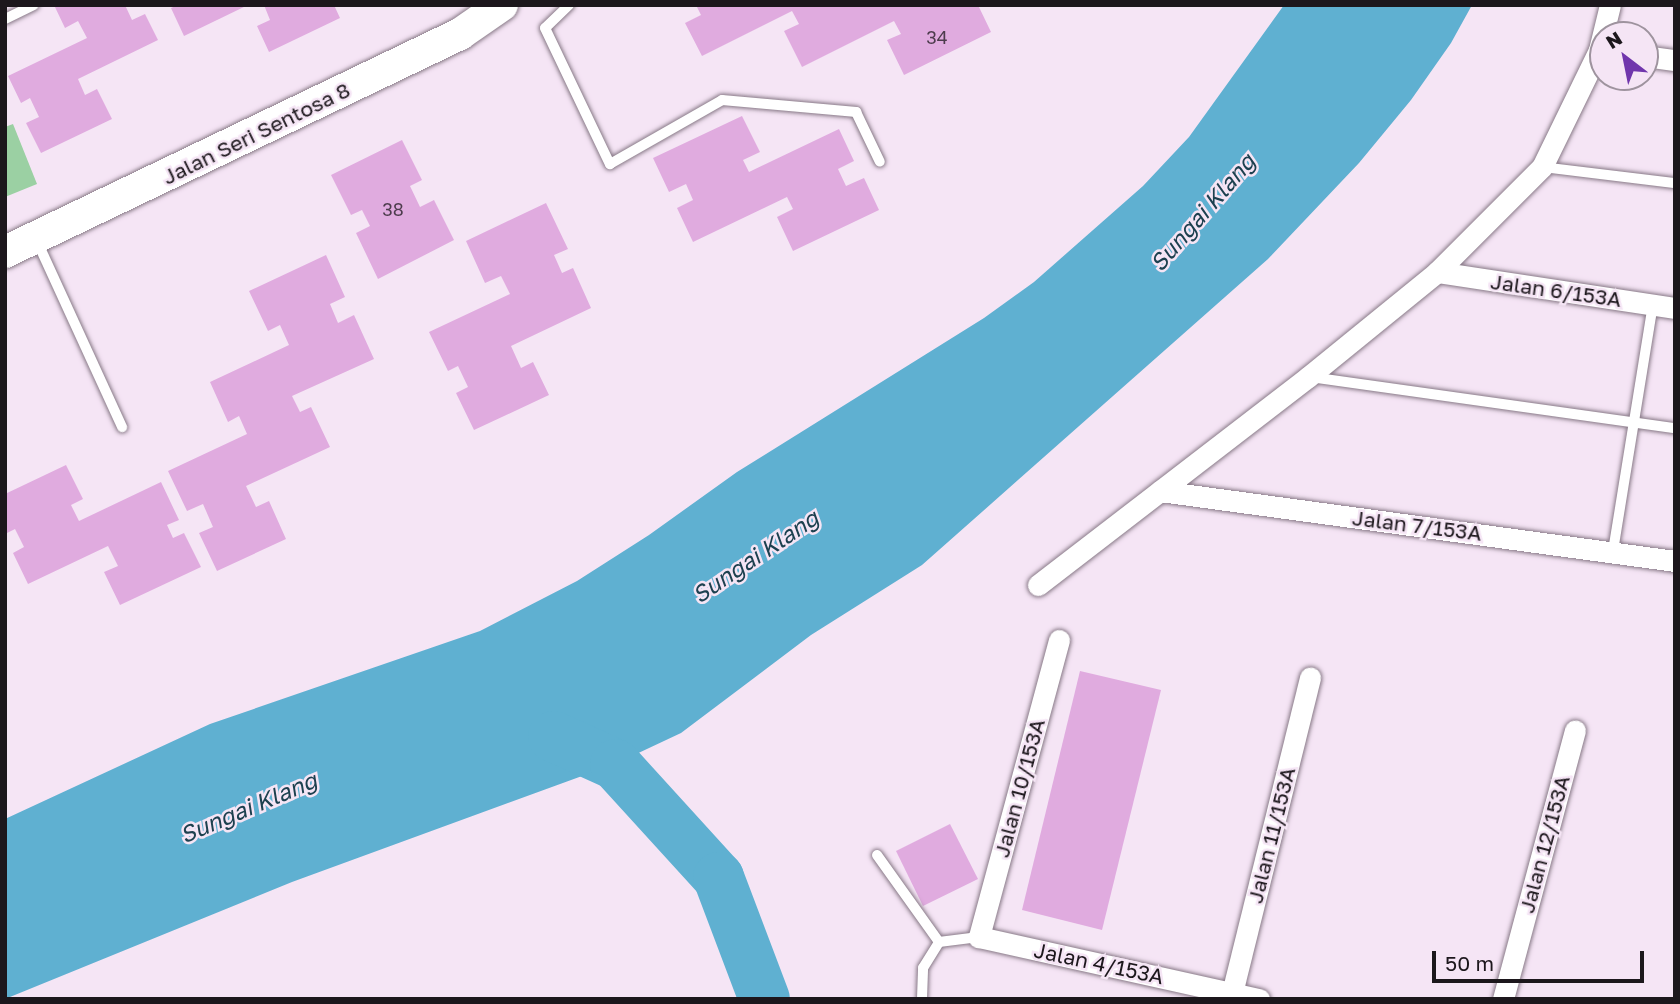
<!DOCTYPE html>
<html>
<head>
<meta charset="utf-8">
<style>
  body { margin:0 }
  #map { position:relative; width:1680px; height:1004px; overflow:hidden; background:#f5e5f5; font-family:"Golos Text",sans-serif }
  div>[style] { position:absolute }
  .green>* { inset:0; background:#9bd0a3 }
  .water>* { inset:0; background:#5fb0d1 }
  .river>* { height:51px; margin:-25.5px; padding:0 25.5px; transform-origin:25.5px; border-radius:25.5px; background:#5fb0d1 }
  .building>* { inset:0; background:#e0abdf }
  .roads { filter:drop-shadow(0 0 2px #887987) drop-shadow(0 0 2px #887987) }
  .service>* { height:10px; margin:-5px; padding:0 5px; transform-origin:5px; border-radius:5px; background:#fff }
  .minor>* { height:21px; margin:-10.5px; padding:0 10.5px; transform-origin:10.5px; border-radius:10.5px; background:#fff }
  .secondary>* { height:32px; margin:-16px; padding:0 16px; transform-origin:16px; border-radius:16px; background:#fff }
  span { translate:-50% -50%; white-space:nowrap; text-align:center; line-height:1.15; -webkit-text-stroke:5px #f5e5f5; paint-order:stroke }
  .number-label { font-size:18px; color:#4d3c4d }
  .number-label span { -webkit-text-stroke-width:0 }
  .street-label { font-size:21px; color:#1c171c }
  .water-label { font-size:23px; color:#1c404f; font-style:italic }
  .frame { position:absolute; inset:0; border:7px solid #1c171c; pointer-events:none }
  .north { position:absolute; left:1589px; top:21px; width:70px; height:70px; box-sizing:border-box; background:#f5e5f5; border:2px solid #9e939e; border-radius:50%; rotate:328deg; font-size:19px; font-weight:700; line-height:28px; text-align:center; color:#1c171c }
  .north::after { content:''; display:block; margin:auto; width:24px; height:32px; background:#7036ac; clip-path:polygon(50% 0,100% 100%,50% 72%,0 100%) }
  .scale { position:absolute; left:1432px; top:951px; width:212px; height:32px; box-sizing:border-box; border:4px solid #1c171c; border-top:0; padding-left:9px; font-size:21px; line-height:24px; white-space:nowrap; color:#1c171c; -webkit-text-stroke:5px #f5e5f5; paint-order:stroke }
</style>
</head>
<body>
<div id="map">
  <div class="green">
    <div style="clip-path:polygon(13px 124px,37px 184px,5px 197px,5px 127px)"></div>
  </div>
  <div class="water">
    <div style="clip-path:polygon(1284px 5px,1472px 5px,1451px 43px,1411px 100px,1359px 163px,1268px 259px,922px 565px,811px 635px,681px 733px,615px 764px,292px 882px,5px 999px,5px 819px,210px 724px,480px 631px,577px 581px,649px 535px,737px 472px,984px 318px,1034px 282px,1143px 186px,1189px 137px)"></div>
  </div>
  <div class="river">
    <div style="left:553px;top:736px;width:68px;rotate:24.3deg"></div>
    <div style="left:615px;top:764px;width:153px;rotate:47.7deg"></div>
    <div style="left:718px;top:877px;width:130px;rotate:69.3deg"></div>
  </div>
  <div class="building">
    <div style="clip-path:polygon(54px 5px,125px 5px,132px 20px,145px 14px,158px 40px,78px 79px,85px 95px,97px 89px,112px 119px,41px 153px,26px 123px,39px 117px,30px 98px,21px 103px,8px 76px,87px 38px,78px 21px,65px 28px)"></div>
    <div style="clip-path:polygon(178px 5px,248px 5px,184px 36px,171px 8px)"></div>
    <div style="clip-path:polygon(264px 5px,334px 5px,340px 18px,269px 52px,257px 26px,270px 20px)"></div>
    <div style="clip-path:polygon(696px 5px,978px 5px,991px 32px,904px 75px,887px 40px,901px 34px,894px 21px,802px 67px,784px 31px,799px 24px,792px 11px,702px 56px,685px 23px,701px 15px)"></div>
    <div style="clip-path:polygon(742px 116px,760px 152px,743px 160px,749px 172px,839px 129px,854px 161px,838px 169px,846px 186px,864px 178px,879px 210px,793px 251px,777px 217px,793px 209px,787px 197px,693px 242px,677px 208px,693px 200px,686px 184px,669px 192px,653px 158px)"></div>
    <div style="clip-path:polygon(402px 140px,422px 180px,410px 186px,420px 207px,434px 200px,454px 240px,378px 279px,356px 233px,370px 226px,362px 210px,351px 215px,331px 175px)"></div>
    <div style="clip-path:polygon(546px 203px,568px 249px,554px 255px,562px 273px,573px 268px,591px 308px,511px 346px,521px 368px,533px 362px,549px 395px,474px 430px,456px 393px,468px 387px,458px 366px,448px 371px,429px 332px,510px 294px,501px 276px,485px 283px,466px 241px)"></div>
    <div style="clip-path:polygon(326px 255px,345px 297px,330px 304px,338px 323px,354px 315px,374px 359px,292px 396px,300px 412px,311px 407px,330px 447px,246px 486px,256px 507px,269px 501px,286px 539px,217px 571px,199px 533px,213px 527px,203px 504px,187px 511px,168px 471px,247px 434px,239px 416px,228px 422px,210px 382px,289px 345px,280px 325px,268px 331px,249px 291px)"></div>
    <div style="clip-path:polygon(66px 465px,83px 499px,71px 505px,79px 521px,161px 482px,179px 520px,167px 525px,173px 538px,184px 533px,201px 567px,120px 605px,104px 572px,118px 566px,108px 546px,28px 584px,13px 553px,24px 547px,15px 529px,5px 534px,5px 494px)"></div>
    <div style="clip-path:polygon(1080px 671px,1161px 690px,1102px 930px,1022px 910px)"></div>
    <div style="clip-path:polygon(950px 824px,978px 879px,923px 906px,896px 851px)"></div>
  </div>
  <div class="roads">
    <div class="service">
      <div style="left:569px;top:5px;width:33px;rotate:136deg"></div>
      <div style="left:545px;top:28px;width:151px;rotate:64.5deg"></div>
      <div style="left:610px;top:164px;width:129px;rotate:-29.7deg"></div>
      <div style="left:722px;top:100px;width:135px;rotate:5.1deg"></div>
      <div style="left:856px;top:112px;width:55px;rotate:64.4deg"></div>
      <div style="left:5px;top:19px;width:32px;rotate:-26deg"></div>
      <div style="left:1542px;top:167px;width:134px;rotate:6.9deg"></div>
      <div style="left:36px;top:239px;width:207px;rotate:65.4deg"></div>
      <div style="left:1310px;top:377px;width:369px;rotate:8deg"></div>
      <div style="left:1613px;top:551px;width:249px;rotate:-80.8deg"></div>
      <div style="left:877px;top:855px;width:107px;rotate:54.5deg"></div>
      <div style="left:939px;top:942px;width:40px;rotate:-7.1deg"></div>
      <div style="left:922px;top:999px;width:31px;rotate:-88deg"></div>
      <div style="left:923px;top:968px;width:31px;rotate:-58deg"></div>
    </div>
    <div class="minor">
      <div style="left:1645px;top:56px;width:30px;rotate:8deg"></div>
      <div style="left:1437px;top:272px;width:241px;rotate:8.6deg"></div>
      <div style="left:1160px;top:491px;width:520px;rotate:7.74deg"></div>
      <div style="left:1038px;top:585px;width:341px;rotate:-37.6deg"></div>
      <div style="left:1308px;top:377px;width:166px;rotate:-39.1deg"></div>
      <div style="left:1437px;top:272px;width:148px;rotate:-45deg"></div>
      <div style="left:1542px;top:167px;width:130px;rotate:-64deg"></div>
      <div style="left:1599px;top:50px;width:46px;rotate:-76.3deg"></div>
      <div style="left:1059px;top:640px;width:308px;rotate:105.1deg"></div>
      <div style="left:979px;top:937px;width:287px;rotate:12.5deg"></div>
      <div style="left:1232px;top:993px;width:325px;rotate:-76.1deg"></div>
      <div style="left:1503px;top:999px;width:278px;rotate:-75deg"></div>
    </div>
    <div class="secondary">
      <div style="left:5px;top:252px;width:505px;rotate:-25.6deg"></div>
      <div style="left:460px;top:34px;width:51px;rotate:-34.6deg"></div>
    </div>
  </div>
  <div class="number-label">
    <span style="left:937px;top:37px">34</span>
    <span style="left:393px;top:209px">38</span>
  </div>
  <div class="street-label">
    <span style="left:256px;top:133px;rotate:-26deg">Jalan Seri Sentosa 8</span>
    <span style="left:1556px;top:290px;rotate:8deg">Jalan 6/153A</span>
    <span style="left:1417px;top:525px;rotate:7deg">Jalan 7/153A</span>
    <span style="left:1019px;top:788px;rotate:-75deg">Jalan 10/153A</span>
    <span style="left:1271px;top:835px;rotate:-76deg">Jalan 11/153A</span>
    <span style="left:1544px;top:844px;rotate:-75deg">Jalan 12/153A</span>
    <span style="left:1099px;top:963px;rotate:12deg">Jalan 4/153A</span>
  </div>
  <div class="water-label">
    <span style="left:1202px;top:212px;rotate:-49deg">Sungai Klang</span>
    <span style="left:755px;top:556px;rotate:-34deg">Sungai Klang</span>
    <span style="left:248px;top:807px;rotate:-23deg">Sungai Klang</span>
  </div>
  <div class="frame"></div>
  <div class="north">N</div>
  <div class="scale">50 m</div>
</div>
</body>
</html>
